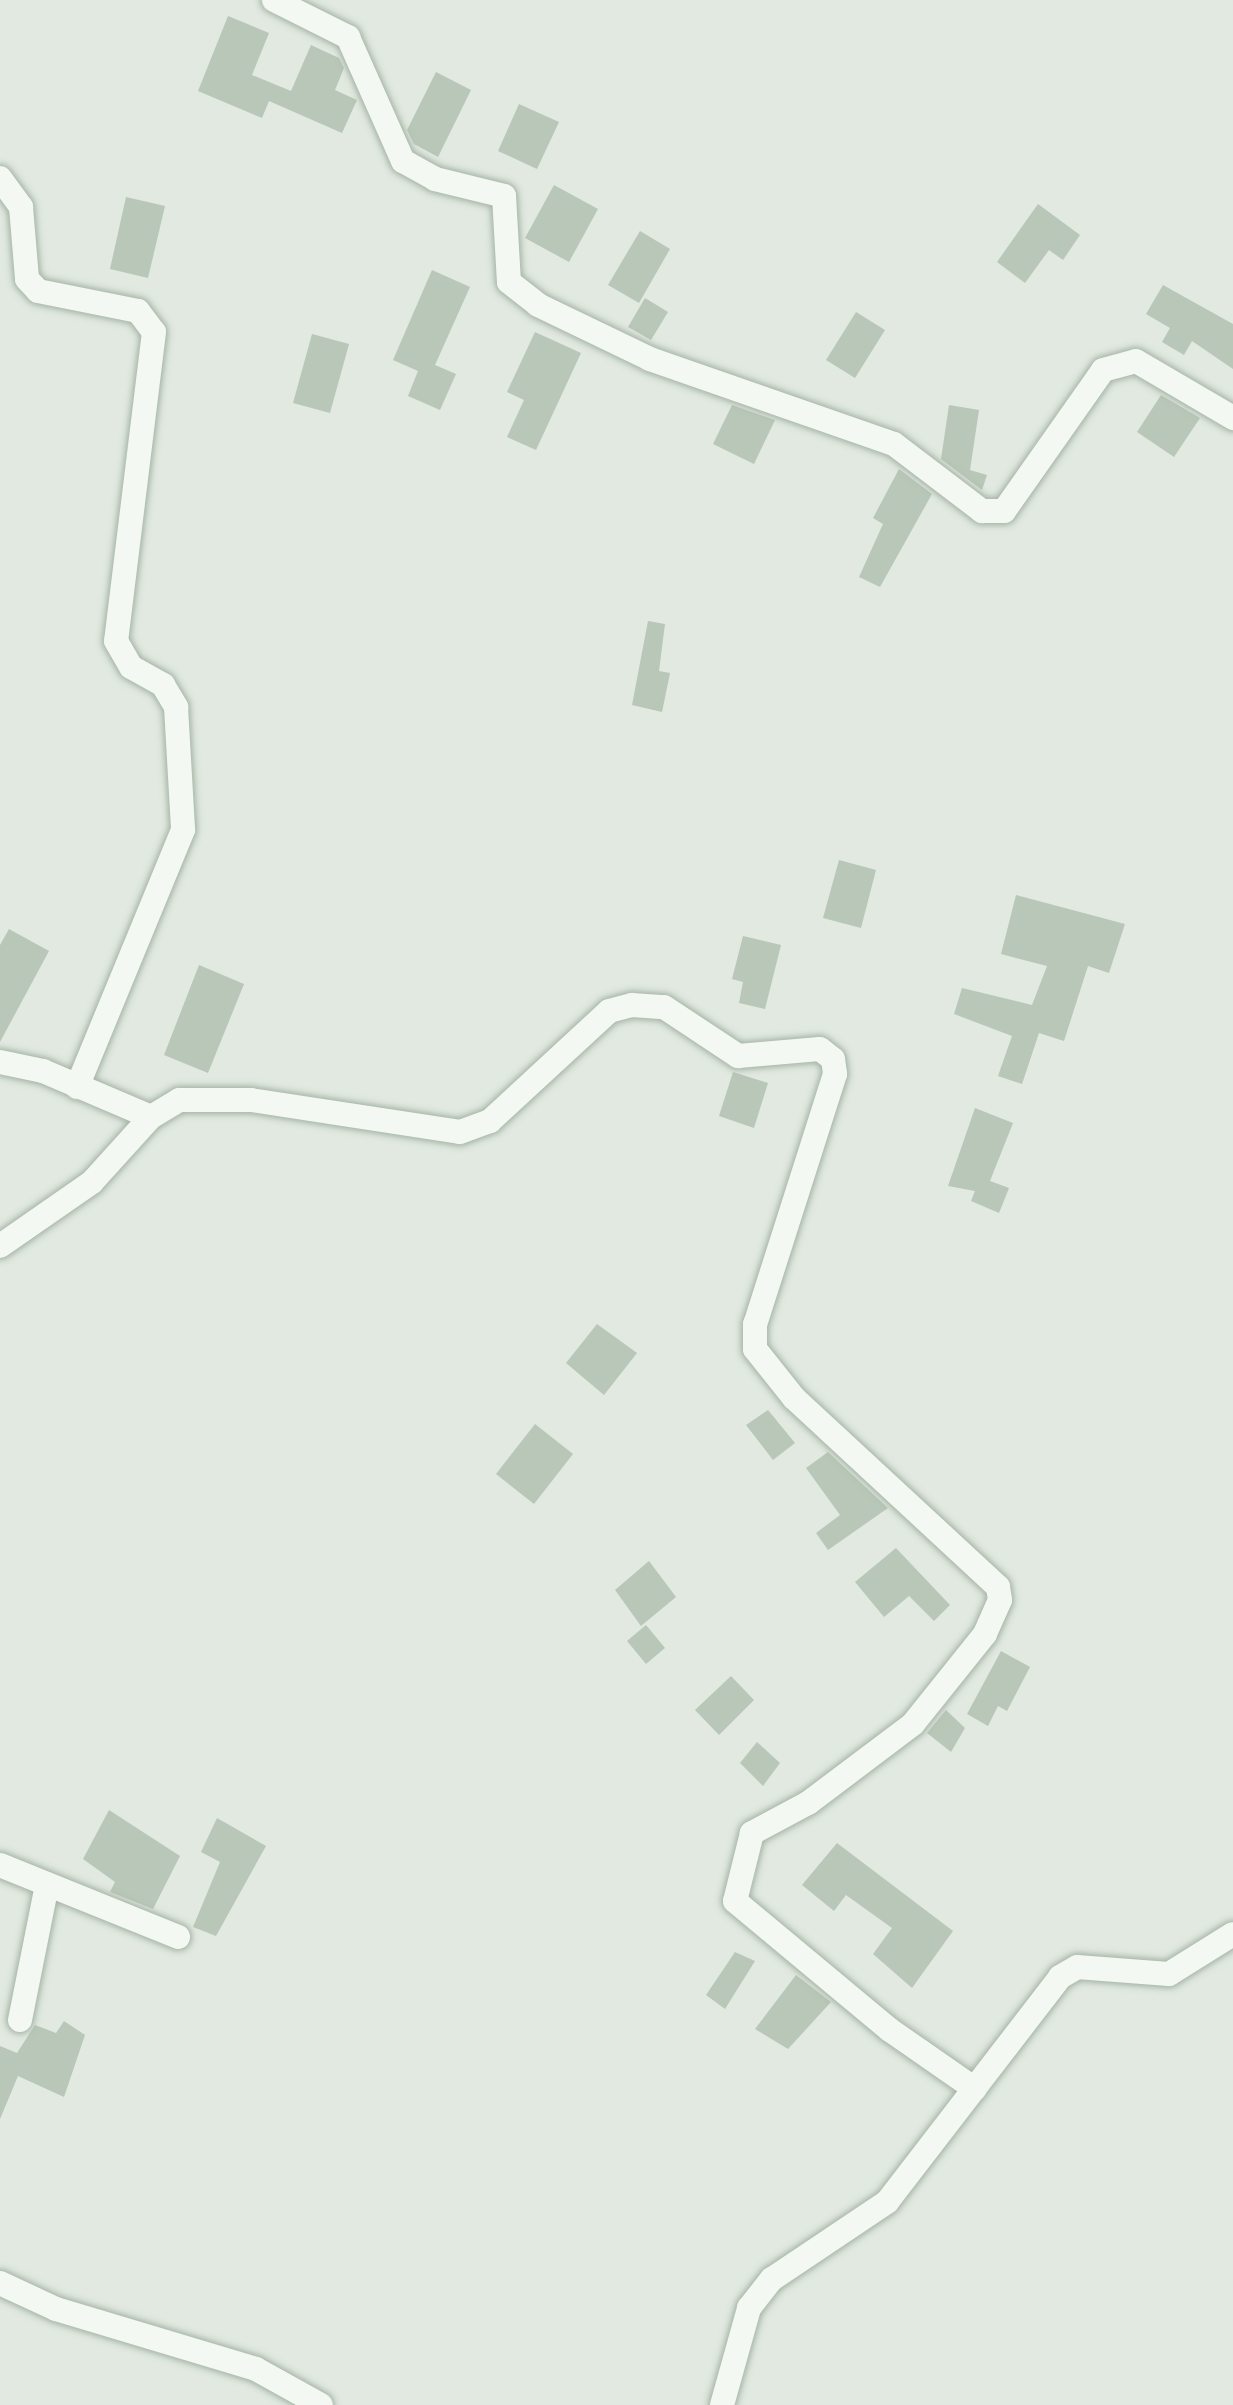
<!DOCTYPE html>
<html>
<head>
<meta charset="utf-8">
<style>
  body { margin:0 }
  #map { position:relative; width:1233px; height:2405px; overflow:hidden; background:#e1e9e0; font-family:"Open Sans",sans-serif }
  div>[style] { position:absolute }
  .building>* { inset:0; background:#b8c7b7 }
  .roads { filter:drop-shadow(0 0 3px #a6b4a5) drop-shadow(0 0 3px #a6b4a5) }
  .street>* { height:24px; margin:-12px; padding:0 12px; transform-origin:12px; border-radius:12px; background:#f3f8f3 }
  span { translate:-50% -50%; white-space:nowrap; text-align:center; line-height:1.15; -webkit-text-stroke:12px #f0f7ef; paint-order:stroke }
</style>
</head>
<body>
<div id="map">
  <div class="building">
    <div style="clip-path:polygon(228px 16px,269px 33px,252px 75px,291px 91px,311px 45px,339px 58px,344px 68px,335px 90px,357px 100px,342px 133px,269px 101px,262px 118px,198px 91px)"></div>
    <div style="clip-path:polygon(436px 72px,471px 90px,438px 157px,414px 144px,407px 130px)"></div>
    <div style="clip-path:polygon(519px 104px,559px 122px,537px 169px,498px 151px)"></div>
    <div style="clip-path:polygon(554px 185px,598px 209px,569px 262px,525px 238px)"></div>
    <div style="clip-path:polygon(126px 197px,165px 206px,148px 278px,110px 269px)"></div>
    <div style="clip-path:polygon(1038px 204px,1080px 235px,1063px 260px,1049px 250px,1025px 283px,997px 262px)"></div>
    <div style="clip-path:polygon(640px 231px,670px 249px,639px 303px,608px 285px)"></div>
    <div style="clip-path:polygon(432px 270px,470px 287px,435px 365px,456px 374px,440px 410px,408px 396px,418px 371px,393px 360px)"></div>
    <div style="clip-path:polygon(1163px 285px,1233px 324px,1233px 369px,1192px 341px,1184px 355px,1162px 342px,1170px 328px,1146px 314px)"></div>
    <div style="clip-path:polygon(645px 298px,668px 312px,651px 340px,628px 327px)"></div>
    <div style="clip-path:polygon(856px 312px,885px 330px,855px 378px,826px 360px)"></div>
    <div style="clip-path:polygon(535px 332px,581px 353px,536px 450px,507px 437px,524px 400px,507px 392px)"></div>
    <div style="clip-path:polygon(312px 334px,349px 344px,330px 413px,293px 403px)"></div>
    <div style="clip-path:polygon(1161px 395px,1200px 418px,1174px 457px,1137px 432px)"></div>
    <div style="clip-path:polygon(732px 405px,775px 420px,754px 464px,713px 444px)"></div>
    <div style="clip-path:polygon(949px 405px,979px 410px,970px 470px,987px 475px,982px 490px,941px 459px)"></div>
    <div style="clip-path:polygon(899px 469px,932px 494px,880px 587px,859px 577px,883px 524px,873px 518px)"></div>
    <div style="clip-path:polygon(648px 621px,665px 624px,659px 671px,670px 673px,662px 712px,632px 705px)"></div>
    <div style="clip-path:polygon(839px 860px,876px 870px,861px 928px,823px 918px)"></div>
    <div style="clip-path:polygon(1016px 895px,1125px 924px,1109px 973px,1088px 966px,1064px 1041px,1039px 1033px,1022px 1084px,998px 1076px,1012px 1036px,954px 1014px,962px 988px,1032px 1005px,1047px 966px,1001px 954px)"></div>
    <div style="clip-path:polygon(9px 929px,49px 951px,0 1042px,0 945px)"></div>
    <div style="clip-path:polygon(743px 936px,781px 945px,765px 1009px,739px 1003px,743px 982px,732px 979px)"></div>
    <div style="clip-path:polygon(199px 965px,244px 984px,208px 1073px,164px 1055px)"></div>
    <div style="clip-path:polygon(733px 1072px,768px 1083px,754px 1128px,719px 1116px)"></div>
    <div style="clip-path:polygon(975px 1108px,1013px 1123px,990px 1181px,1009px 1188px,999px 1213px,971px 1201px,975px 1191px,948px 1186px)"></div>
    <div style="clip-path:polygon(597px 1324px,637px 1353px,604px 1395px,566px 1363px)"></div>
    <div style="clip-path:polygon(768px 1410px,795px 1443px,773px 1460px,746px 1425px)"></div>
    <div style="clip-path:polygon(535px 1424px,573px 1454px,534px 1504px,496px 1474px)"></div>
    <div style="clip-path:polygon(828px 1452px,888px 1508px,828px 1550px,816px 1533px,840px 1515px,806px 1468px)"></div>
    <div style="clip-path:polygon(896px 1548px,950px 1605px,934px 1621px,909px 1596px,884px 1617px,855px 1582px)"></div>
    <div style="clip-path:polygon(649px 1561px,676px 1597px,641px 1626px,615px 1590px)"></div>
    <div style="clip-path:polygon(646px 1625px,665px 1648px,646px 1664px,627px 1641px)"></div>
    <div style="clip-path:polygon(1001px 1651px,1030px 1667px,1007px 1711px,998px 1706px,988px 1726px,967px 1714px)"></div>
    <div style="clip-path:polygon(731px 1676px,754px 1700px,719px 1735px,695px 1710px)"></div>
    <div style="clip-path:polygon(946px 1710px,965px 1728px,951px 1752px,927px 1733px)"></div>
    <div style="clip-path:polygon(757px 1742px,780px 1763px,763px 1786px,740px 1763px)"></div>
    <div style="clip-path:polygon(109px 1810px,180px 1856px,153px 1909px,110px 1892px,115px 1882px,83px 1859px)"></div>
    <div style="clip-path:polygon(217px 1818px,266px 1846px,216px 1936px,193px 1927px,220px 1862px,201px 1852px)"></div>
    <div style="clip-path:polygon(837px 1843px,953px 1931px,912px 1988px,873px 1954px,892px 1928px,846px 1895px,834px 1911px,802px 1885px)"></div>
    <div style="clip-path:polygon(735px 1952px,755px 1961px,725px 2009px,706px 1995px)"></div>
    <div style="clip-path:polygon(796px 1975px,831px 2002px,788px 2049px,755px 2029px)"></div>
    <div style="clip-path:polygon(64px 2021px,85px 2035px,64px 2097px,18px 2076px,0 2119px,0 2046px,17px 2053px,35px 2025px,56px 2033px)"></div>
  </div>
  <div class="roads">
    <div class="street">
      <div style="left:274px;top:0;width:83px;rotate:26.6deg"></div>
      <div style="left:348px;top:37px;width:136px;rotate:66.1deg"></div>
      <div style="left:403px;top:161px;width:37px;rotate:29deg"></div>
      <div style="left:435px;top:179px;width:71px;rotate:13.8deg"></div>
      <div style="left:504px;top:196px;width:86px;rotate:86.7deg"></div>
      <div style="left:509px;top:282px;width:37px;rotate:38deg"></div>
      <div style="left:538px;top:305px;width:124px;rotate:25.7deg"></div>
      <div style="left:650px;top:359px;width:258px;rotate:19.2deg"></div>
      <div style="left:894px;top:444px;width:111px;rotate:37.3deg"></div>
      <div style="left:982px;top:511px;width:22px"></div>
      <div style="left:1004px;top:511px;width:172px;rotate:-54.9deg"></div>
      <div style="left:1103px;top:370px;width:34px;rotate:-15deg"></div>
      <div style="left:1136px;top:361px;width:113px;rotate:30.4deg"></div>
      <div style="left:0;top:178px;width:36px;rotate:54deg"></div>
      <div style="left:21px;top:207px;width:72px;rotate:85.2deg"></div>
      <div style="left:27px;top:279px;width:16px;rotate:47deg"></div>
      <div style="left:38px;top:291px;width:102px;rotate:11.3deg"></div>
      <div style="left:138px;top:311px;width:26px;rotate:53deg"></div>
      <div style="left:154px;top:332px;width:311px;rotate:97deg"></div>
      <div style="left:116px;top:641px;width:30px;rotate:60deg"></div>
      <div style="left:131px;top:667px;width:37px;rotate:29deg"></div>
      <div style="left:163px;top:685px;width:26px;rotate:59deg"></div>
      <div style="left:176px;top:707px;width:123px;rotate:86.7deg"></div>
      <div style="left:183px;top:830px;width:278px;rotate:112.4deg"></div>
      <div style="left:0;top:1062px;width:44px;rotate:11.8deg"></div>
      <div style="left:43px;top:1071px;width:117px;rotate:23.1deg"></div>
      <div style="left:151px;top:1117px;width:33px;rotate:-31deg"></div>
      <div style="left:179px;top:1100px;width:72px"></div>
      <div style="left:251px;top:1100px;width:211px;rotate:8.7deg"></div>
      <div style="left:460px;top:1132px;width:32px;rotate:-20deg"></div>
      <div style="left:490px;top:1121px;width:162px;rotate:-42.7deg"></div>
      <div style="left:609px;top:1011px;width:24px;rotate:-15deg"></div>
      <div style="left:632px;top:1005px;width:32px;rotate:4deg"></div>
      <div style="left:664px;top:1007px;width:89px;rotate:33.5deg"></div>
      <div style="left:738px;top:1056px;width:82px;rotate:-4.9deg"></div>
      <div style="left:820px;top:1049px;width:16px;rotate:38deg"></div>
      <div style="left:833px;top:1059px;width:15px;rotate:82deg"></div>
      <div style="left:835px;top:1074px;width:262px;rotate:107.7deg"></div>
      <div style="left:755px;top:1324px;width:25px;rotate:90deg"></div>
      <div style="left:755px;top:1349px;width:63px;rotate:51.5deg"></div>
      <div style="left:794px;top:1398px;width:278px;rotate:42.8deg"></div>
      <div style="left:998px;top:1587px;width:13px;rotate:81deg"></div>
      <div style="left:1000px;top:1600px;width:37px;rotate:114deg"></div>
      <div style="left:985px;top:1634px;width:115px;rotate:128.7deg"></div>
      <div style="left:913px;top:1724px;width:131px;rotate:143deg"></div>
      <div style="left:808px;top:1803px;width:64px;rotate:151.8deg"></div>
      <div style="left:752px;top:1833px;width:70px;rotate:104deg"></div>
      <div style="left:735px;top:1901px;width:202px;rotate:39.8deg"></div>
      <div style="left:890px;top:2030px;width:103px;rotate:34.8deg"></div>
      <div style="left:0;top:1246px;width:112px;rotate:-34.8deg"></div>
      <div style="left:92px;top:1182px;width:88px;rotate:-47.8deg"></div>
      <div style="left:0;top:1865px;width:192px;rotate:22deg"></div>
      <div style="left:20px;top:2020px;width:138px;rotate:-78.7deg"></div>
      <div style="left:0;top:2283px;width:62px;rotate:24.9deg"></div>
      <div style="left:56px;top:2309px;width:209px;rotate:16.7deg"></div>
      <div style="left:256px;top:2369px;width:74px;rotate:29deg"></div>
      <div style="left:722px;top:2405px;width:101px;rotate:-74.4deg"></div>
      <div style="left:749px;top:2308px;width:37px;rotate:-52deg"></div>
      <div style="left:772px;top:2279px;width:138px;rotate:-33.8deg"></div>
      <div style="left:887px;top:2202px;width:284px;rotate:-52.4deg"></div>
      <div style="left:1060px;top:1977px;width:20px;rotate:-30deg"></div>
      <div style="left:1077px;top:1967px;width:92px;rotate:4.4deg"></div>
      <div style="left:1169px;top:1974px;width:75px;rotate:-32deg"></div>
    </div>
  </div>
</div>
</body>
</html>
